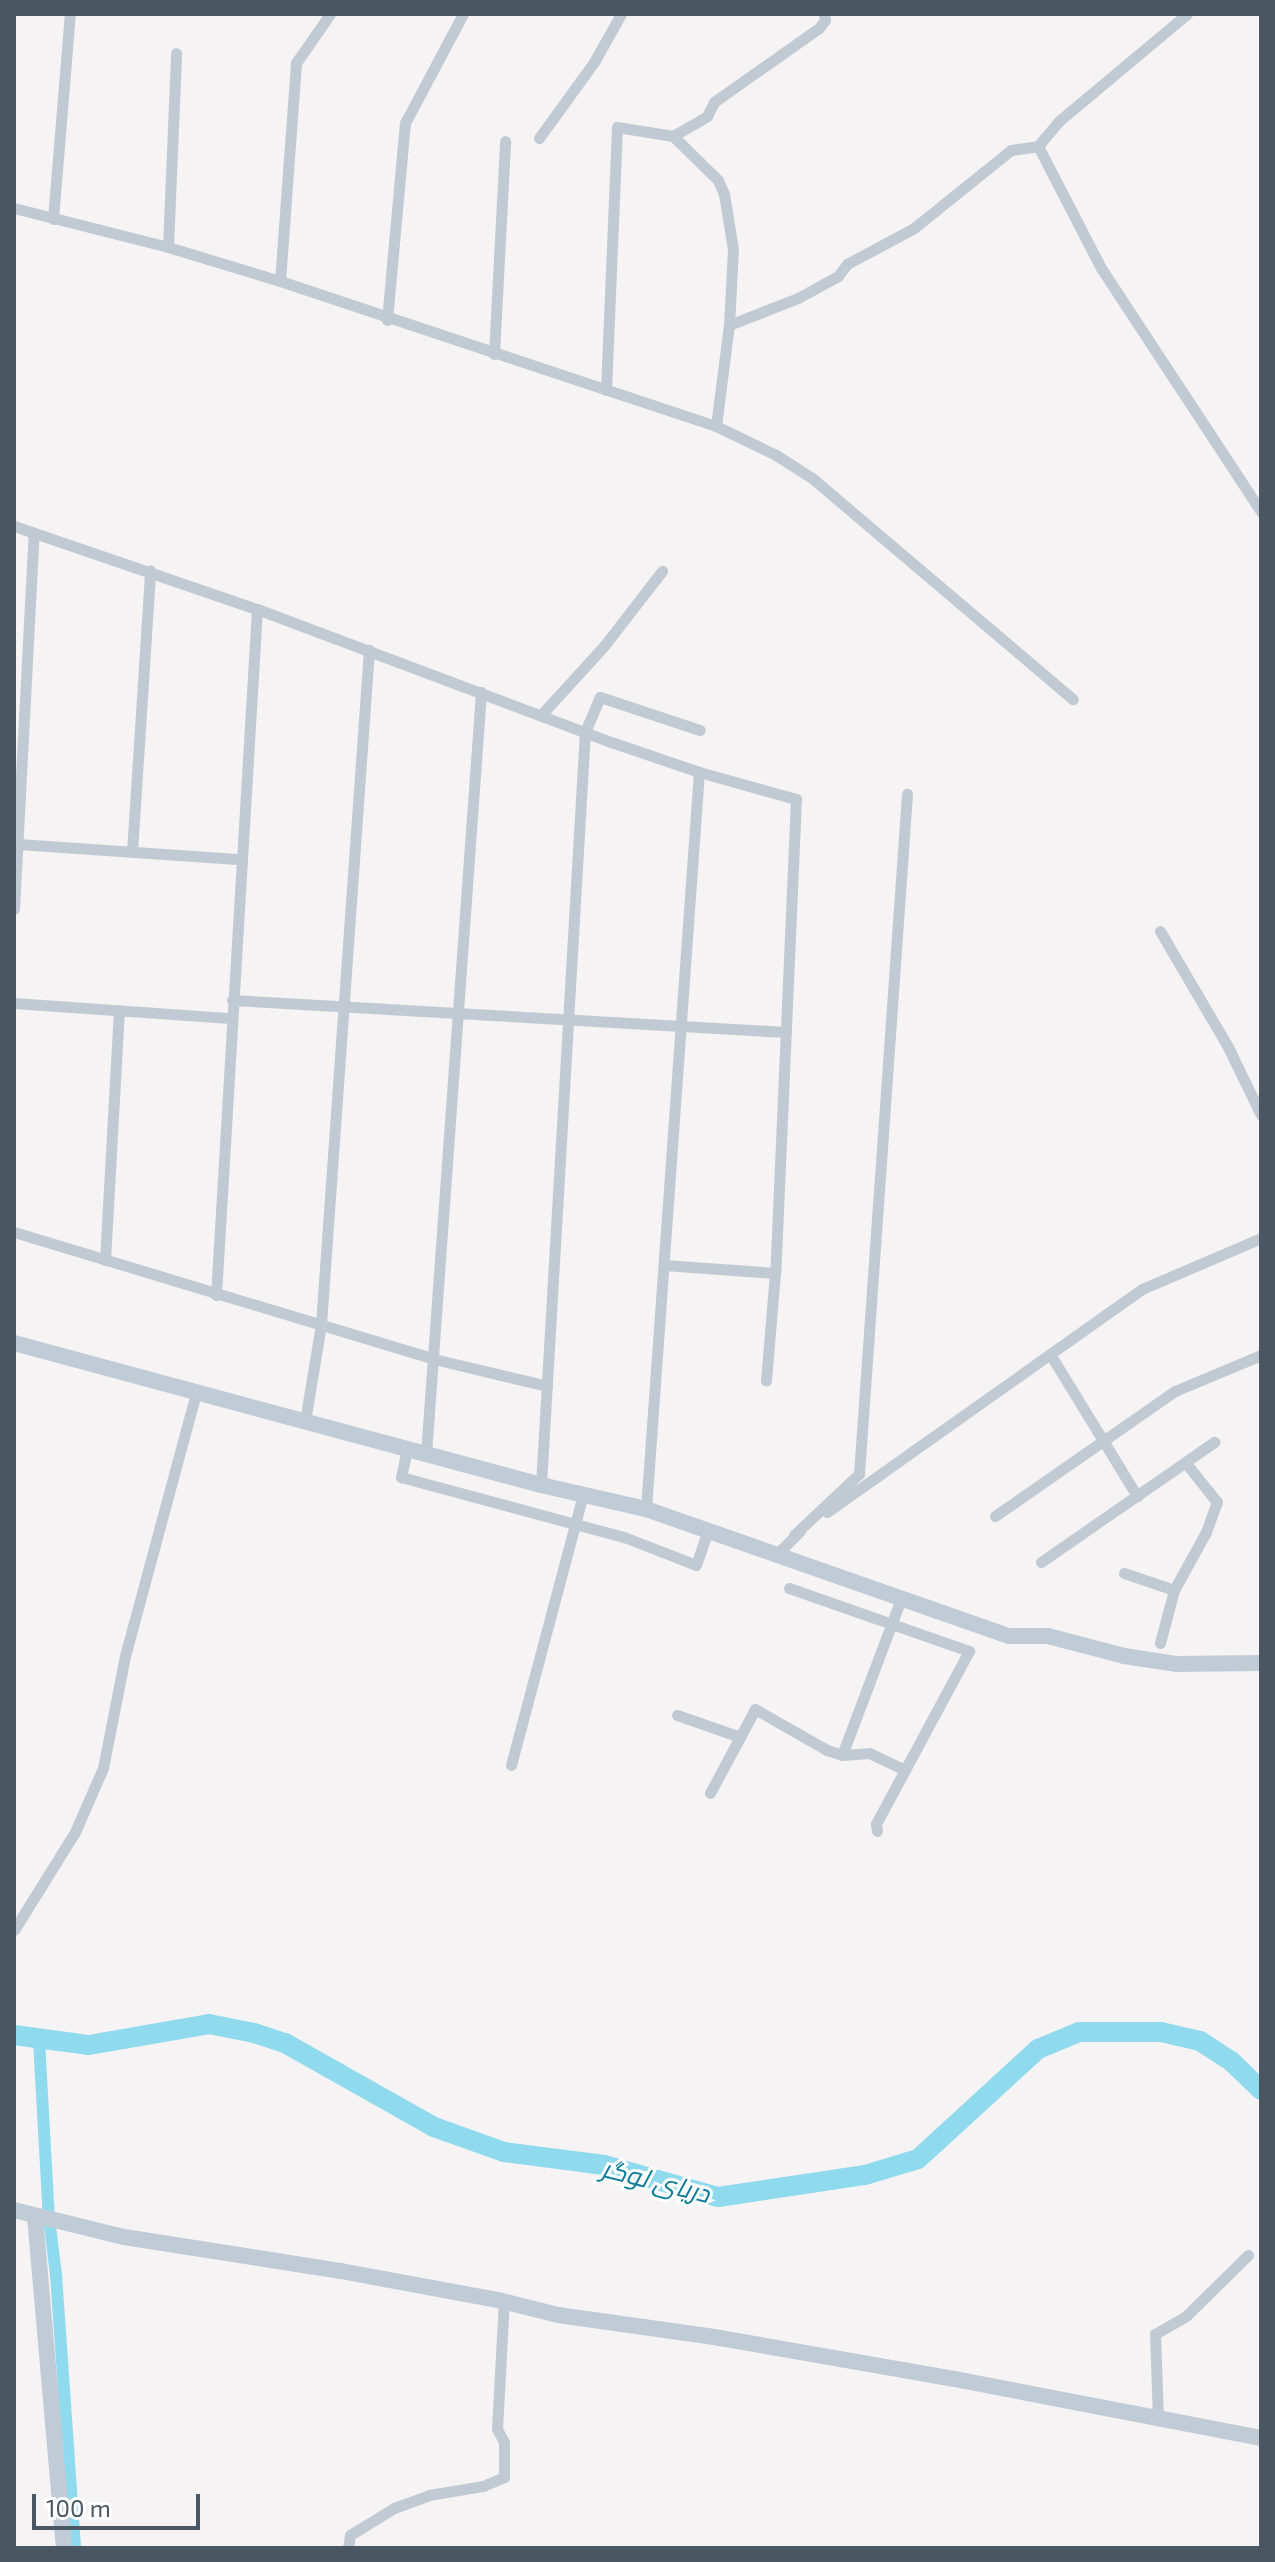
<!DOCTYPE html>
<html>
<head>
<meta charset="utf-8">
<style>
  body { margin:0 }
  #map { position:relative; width:1275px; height:2562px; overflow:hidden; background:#f5f3f3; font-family:"Exo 2",Cairo,sans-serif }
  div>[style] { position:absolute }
  .canal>* { height:12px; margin:-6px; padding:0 6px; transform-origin:6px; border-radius:6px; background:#90daee }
  .river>* { height:20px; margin:-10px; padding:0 10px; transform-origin:10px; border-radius:10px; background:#90daee }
  .street>* { height:11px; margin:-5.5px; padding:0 5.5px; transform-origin:5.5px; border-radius:5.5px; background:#c1cad2 }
  .secondary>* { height:16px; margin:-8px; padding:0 8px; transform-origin:8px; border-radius:8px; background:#c1cbd6 }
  span { translate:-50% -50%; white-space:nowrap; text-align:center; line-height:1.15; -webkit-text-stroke:6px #fff; paint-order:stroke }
  .water-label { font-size:26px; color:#0c7c9b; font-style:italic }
  .frame { position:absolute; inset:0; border:16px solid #4a5661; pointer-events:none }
  .scale { position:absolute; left:32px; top:2494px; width:168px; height:36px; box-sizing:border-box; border:4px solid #4a5661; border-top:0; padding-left:10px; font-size:24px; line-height:28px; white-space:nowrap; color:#4a5661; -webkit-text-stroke:6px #fff; paint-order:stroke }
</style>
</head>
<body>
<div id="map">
  <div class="canal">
    <div style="left:39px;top:2041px;width:177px;rotate:86.8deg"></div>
    <div style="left:49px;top:2218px;width:57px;rotate:83deg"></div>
    <div style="left:56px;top:2275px;width:274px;rotate:86deg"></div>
  </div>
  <div class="river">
    <div style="left:14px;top:2035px;width:76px;rotate:7.6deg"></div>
    <div style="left:89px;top:2045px;width:122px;rotate:-9.9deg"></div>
    <div style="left:209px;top:2024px;width:46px;rotate:11.3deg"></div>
    <div style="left:254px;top:2033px;width:33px;rotate:18deg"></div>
    <div style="left:285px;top:2043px;width:171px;rotate:29.4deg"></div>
    <div style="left:434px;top:2127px;width:74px;rotate:19.7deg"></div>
    <div style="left:504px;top:2152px;width:101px;rotate:7.4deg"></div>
    <div style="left:604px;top:2165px;width:118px;rotate:15.7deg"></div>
    <div style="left:718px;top:2197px;width:149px;rotate:-8.5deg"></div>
    <div style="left:865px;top:2175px;width:55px;rotate:-16.8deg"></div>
    <div style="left:918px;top:2159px;width:163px;rotate:-42.5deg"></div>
    <div style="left:1038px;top:2049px;width:44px;rotate:-22.5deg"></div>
    <div style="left:1079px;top:2032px;width:82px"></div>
    <div style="left:1161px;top:2032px;width:40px;rotate:13deg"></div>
    <div style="left:1200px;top:2041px;width:37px;rotate:33deg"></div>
    <div style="left:1231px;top:2061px;width:42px;rotate:44deg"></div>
  </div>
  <div class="street">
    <div style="left:673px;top:136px;width:39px;rotate:-30deg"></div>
    <div style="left:707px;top:116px;width:16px;rotate:-63deg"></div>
    <div style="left:714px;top:102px;width:128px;rotate:-35.2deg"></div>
    <div style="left:819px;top:28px;width:10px;rotate:-53deg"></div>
    <div style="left:825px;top:20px;width:6px;rotate:-99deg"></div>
    <div style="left:539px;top:138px;width:94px;rotate:-54.1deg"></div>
    <div style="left:594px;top:62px;width:55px;rotate:-60.6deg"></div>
    <div style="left:1038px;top:146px;width:137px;rotate:62.7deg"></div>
    <div style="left:1101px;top:268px;width:292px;rotate:56.7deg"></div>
    <div style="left:14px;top:208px;width:159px;rotate:14.2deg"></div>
    <div style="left:168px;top:247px;width:117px;rotate:16.9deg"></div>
    <div style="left:280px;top:281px;width:459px;rotate:18.4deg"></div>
    <div style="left:716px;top:426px;width:67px;rotate:25.8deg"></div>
    <div style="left:776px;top:455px;width:43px;rotate:32.6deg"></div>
    <div style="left:812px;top:478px;width:342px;rotate:40.3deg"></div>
    <div style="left:53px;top:219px;width:206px;rotate:-85.3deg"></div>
    <div style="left:168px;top:247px;width:194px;rotate:-87.6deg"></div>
    <div style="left:280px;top:281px;width:219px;rotate:-85.8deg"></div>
    <div style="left:296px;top:63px;width:60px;rotate:-55.2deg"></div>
    <div style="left:387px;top:320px;width:198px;rotate:-84.8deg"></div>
    <div style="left:405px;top:123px;width:123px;rotate:-62deg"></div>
    <div style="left:494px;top:354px;width:213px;rotate:-87deg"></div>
    <div style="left:606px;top:390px;width:263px;rotate:-87.6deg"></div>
    <div style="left:617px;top:127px;width:57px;rotate:9.1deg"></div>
    <div style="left:673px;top:136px;width:63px;rotate:44.4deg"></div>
    <div style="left:718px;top:180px;width:15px;rotate:67deg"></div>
    <div style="left:724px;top:194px;width:56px;rotate:80.7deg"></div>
    <div style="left:733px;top:249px;width:76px;rotate:93deg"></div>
    <div style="left:729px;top:325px;width:74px;rotate:-21.4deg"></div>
    <div style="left:798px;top:298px;width:46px;rotate:-28.8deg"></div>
    <div style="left:838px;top:276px;width:15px;rotate:-53deg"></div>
    <div style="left:847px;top:264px;width:76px;rotate:-28.2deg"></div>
    <div style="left:914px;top:228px;width:124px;rotate:-38.8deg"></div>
    <div style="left:1011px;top:150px;width:27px;rotate:-8deg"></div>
    <div style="left:1038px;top:146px;width:33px;rotate:-50deg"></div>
    <div style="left:1059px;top:121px;width:167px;rotate:-39.9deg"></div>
    <div style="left:716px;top:426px;width:102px;rotate:-82.7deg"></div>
    <div style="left:14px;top:526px;width:257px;rotate:18.9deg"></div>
    <div style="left:257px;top:609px;width:381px;rotate:20.6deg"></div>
    <div style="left:614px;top:743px;width:90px;rotate:18.8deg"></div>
    <div style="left:699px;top:772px;width:101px;rotate:15.6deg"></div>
    <div style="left:796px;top:799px;width:474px;rotate:92.5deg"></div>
    <div style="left:775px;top:1273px;width:108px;rotate:94.8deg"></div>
    <div style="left:541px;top:715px;width:93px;rotate:-47.6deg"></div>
    <div style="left:604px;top:646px;width:95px;rotate:-52.3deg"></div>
    <div style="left:18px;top:844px;width:223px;rotate:3.9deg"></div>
    <div style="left:132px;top:852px;width:282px;rotate:-86.3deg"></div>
    <div style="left:14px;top:909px;width:377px;rotate:-87deg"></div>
    <div style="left:1160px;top:931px;width:134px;rotate:59.6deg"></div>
    <div style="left:1228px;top:1047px;width:76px;rotate:64.1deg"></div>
    <div style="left:232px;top:1000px;width:555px;rotate:3.31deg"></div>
    <div style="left:14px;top:1003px;width:217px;rotate:4deg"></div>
    <div style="left:14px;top:1232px;width:439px;rotate:16.8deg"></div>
    <div style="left:434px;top:1359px;width:116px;rotate:13.4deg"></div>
    <div style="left:105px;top:1260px;width:250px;rotate:-86.8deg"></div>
    <div style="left:664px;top:1265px;width:111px;rotate:4.1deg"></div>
    <div style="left:216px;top:1295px;width:687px;rotate:-86.58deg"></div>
    <div style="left:1050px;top:1354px;width:167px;rotate:58.5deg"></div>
    <div style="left:305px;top:1421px;width:98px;rotate:-80.6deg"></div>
    <div style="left:321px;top:1324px;width:676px;rotate:-85.93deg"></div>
    <div style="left:407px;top:1449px;width:29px;rotate:102deg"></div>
    <div style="left:401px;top:1477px;width:231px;rotate:15.1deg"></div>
    <div style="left:624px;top:1537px;width:77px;rotate:21.3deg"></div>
    <div style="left:696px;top:1565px;width:34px;rotate:-71deg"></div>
    <div style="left:426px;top:1454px;width:764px;rotate:-85.87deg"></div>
    <div style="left:541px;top:1485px;width:754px;rotate:-86.66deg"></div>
    <div style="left:585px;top:732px;width:38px;rotate:-67deg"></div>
    <div style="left:600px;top:697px;width:105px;rotate:18.3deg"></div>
    <div style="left:646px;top:1509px;width:739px;rotate:-85.89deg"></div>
    <div style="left:827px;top:1512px;width:386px;rotate:-35.3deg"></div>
    <div style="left:1142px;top:1289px;width:129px;rotate:-23.2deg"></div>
    <div style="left:995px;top:1516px;width:219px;rotate:-34.8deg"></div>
    <div style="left:1175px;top:1391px;width:93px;rotate:-22.7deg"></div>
    <div style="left:794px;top:1535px;width:89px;rotate:-43.2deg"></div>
    <div style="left:859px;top:1474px;width:682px;rotate:-85.96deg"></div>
    <div style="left:775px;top:1556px;width:35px;rotate:-45deg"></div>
    <div style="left:1041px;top:1562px;width:211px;rotate:-34.7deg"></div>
    <div style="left:1124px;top:1573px;width:53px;rotate:18.8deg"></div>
    <div style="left:789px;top:1588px;width:191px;rotate:19.3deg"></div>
    <div style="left:969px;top:1651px;width:196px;rotate:118.3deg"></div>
    <div style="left:876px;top:1824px;width:7px;rotate:82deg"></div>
    <div style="left:1160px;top:1643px;width:55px;rotate:-75.2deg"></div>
    <div style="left:1174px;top:1590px;width:66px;rotate:-61.1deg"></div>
    <div style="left:1206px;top:1532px;width:32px;rotate:-70deg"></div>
    <div style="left:1217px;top:1502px;width:51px;rotate:-128.7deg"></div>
    <div style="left:677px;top:1715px;width:67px;rotate:19.2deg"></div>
    <div style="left:842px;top:1755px;width:167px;rotate:-69.3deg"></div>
    <div style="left:511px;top:1765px;width:279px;rotate:-75.1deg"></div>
    <div style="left:710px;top:1793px;width:95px;rotate:-61.8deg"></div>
    <div style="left:755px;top:1709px;width:83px;rotate:29.7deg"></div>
    <div style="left:827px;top:1750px;width:16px;rotate:18deg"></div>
    <div style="left:842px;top:1755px;width:27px;rotate:-4deg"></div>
    <div style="left:869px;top:1753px;width:40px;rotate:25deg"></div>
    <div style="left:14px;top:1930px;width:115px;rotate:-58.1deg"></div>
    <div style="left:75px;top:1832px;width:70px;rotate:-66.4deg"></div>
    <div style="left:103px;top:1768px;width:114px;rotate:-78.9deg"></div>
    <div style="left:125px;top:1656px;width:273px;rotate:-74.9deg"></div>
    <div style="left:1158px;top:2419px;width:85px;rotate:-92deg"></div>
    <div style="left:1155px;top:2334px;width:36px;rotate:-30deg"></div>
    <div style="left:1186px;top:2316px;width:87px;rotate:-44.5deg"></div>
    <div style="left:348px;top:2548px;width:13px;rotate:-81deg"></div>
    <div style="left:350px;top:2535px;width:52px;rotate:-31.5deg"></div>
    <div style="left:394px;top:2508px;width:37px;rotate:-20deg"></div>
    <div style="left:429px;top:2495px;width:55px;rotate:-9.5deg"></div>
    <div style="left:483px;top:2486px;width:23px;rotate:-23deg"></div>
    <div style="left:504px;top:2477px;width:35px;rotate:-90deg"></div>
    <div style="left:504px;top:2442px;width:15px;rotate:-118deg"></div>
    <div style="left:497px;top:2429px;width:128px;rotate:-86.9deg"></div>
  </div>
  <div class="secondary">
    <div style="left:14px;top:1343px;width:546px;rotate:15.08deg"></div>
    <div style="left:541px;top:1485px;width:108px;rotate:12.9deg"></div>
    <div style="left:646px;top:1509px;width:385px;rotate:19.3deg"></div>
    <div style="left:1009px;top:1636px;width:39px"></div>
    <div style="left:1048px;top:1636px;width:79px;rotate:14.7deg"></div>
    <div style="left:1124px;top:1656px;width:54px;rotate:8.6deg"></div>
    <div style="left:1177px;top:1664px;width:84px;rotate:-0.7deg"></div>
    <div style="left:14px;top:2210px;width:113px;rotate:13.8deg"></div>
    <div style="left:124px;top:2237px;width:220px;rotate:8.9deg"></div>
    <div style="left:341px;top:2271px;width:160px;rotate:10.5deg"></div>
    <div style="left:498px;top:2300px;width:62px;rotate:14deg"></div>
    <div style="left:558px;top:2315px;width:158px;rotate:8deg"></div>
    <div style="left:714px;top:2337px;width:255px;rotate:9.9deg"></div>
    <div style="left:965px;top:2381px;width:301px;rotate:10.9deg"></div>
    <div style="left:35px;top:2217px;width:332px;rotate:85deg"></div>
  </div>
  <div class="water-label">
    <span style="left:656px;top:2180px;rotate:14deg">دریای لوگر</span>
  </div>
  <div class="frame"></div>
  <div class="scale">100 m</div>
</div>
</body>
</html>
